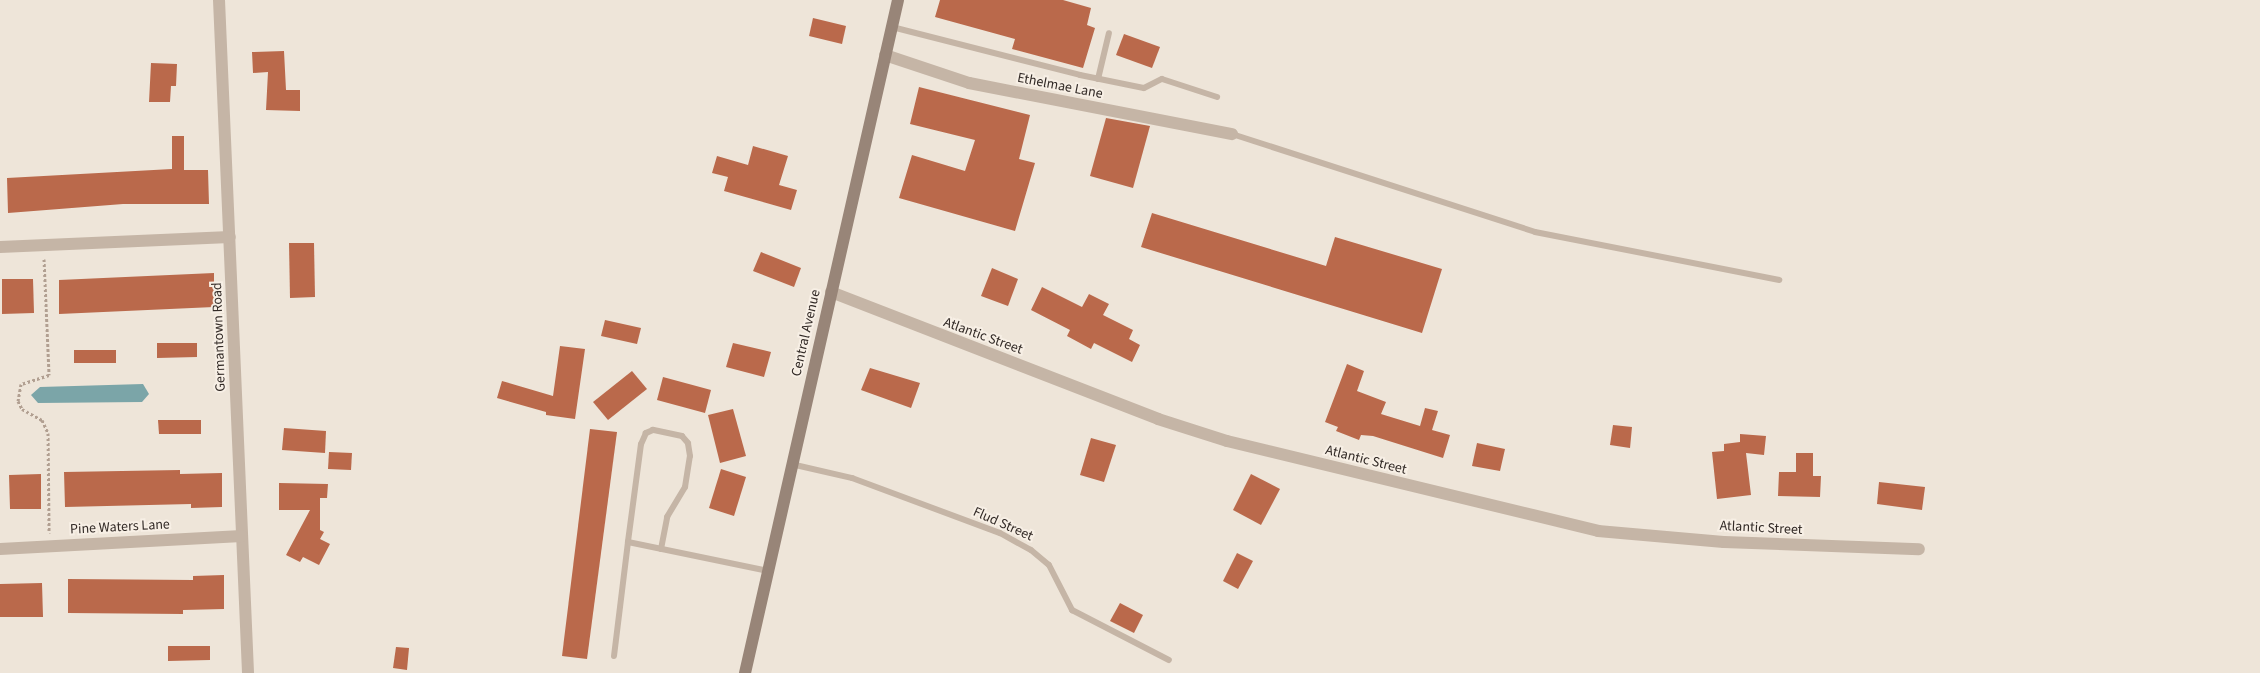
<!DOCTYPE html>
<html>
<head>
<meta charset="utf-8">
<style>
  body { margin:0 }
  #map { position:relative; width:2260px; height:673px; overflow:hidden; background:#eee5d9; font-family:"Source Sans 3",sans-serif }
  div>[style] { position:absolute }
  .water>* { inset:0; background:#7ba5a8 }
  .building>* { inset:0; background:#ba694b }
  .path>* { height:3px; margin-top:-1.5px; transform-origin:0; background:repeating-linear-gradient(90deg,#b19f91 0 2.5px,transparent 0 5px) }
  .lane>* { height:6px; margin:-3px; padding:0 3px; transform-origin:3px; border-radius:3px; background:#c5b5a6 }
  .street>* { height:12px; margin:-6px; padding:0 6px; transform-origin:6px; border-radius:6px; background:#c5b5a6 }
  .secondary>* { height:12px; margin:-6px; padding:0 6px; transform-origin:6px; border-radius:6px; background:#988578 }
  span { translate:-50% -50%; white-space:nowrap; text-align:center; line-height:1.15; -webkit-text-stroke:4px #f7efe5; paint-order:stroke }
  .street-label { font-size:14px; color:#322a26 }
</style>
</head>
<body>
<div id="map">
  <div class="water">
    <div style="clip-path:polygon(143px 384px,149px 394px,142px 402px,38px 403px,31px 395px,40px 387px)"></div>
  </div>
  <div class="building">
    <div style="clip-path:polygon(940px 0,1063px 0,1091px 8px,1087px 25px,1095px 28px,1083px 68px,1012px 49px,1015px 39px,935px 17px)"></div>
    <div style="clip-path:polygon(813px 18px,846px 26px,842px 44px,809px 36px)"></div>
    <div style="clip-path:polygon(1124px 34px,1160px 47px,1152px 68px,1116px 55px)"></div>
    <div style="clip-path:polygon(284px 51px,286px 90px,300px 90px,300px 111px,266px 110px,268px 72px,253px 73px,252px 52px)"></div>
    <div style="clip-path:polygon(151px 63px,177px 64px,176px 86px,171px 86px,170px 102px,149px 102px)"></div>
    <div style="clip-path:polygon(919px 87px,1030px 115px,1019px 159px,1035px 163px,1015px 231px,899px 198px,912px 155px,965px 171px,975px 140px,910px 124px)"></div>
    <div style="clip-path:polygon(1106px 118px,1150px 126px,1133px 188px,1090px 176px)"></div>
    <div style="clip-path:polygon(172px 136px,184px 136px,184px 170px,208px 170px,209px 204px,123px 204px,8px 213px,7px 178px,172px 169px)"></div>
    <div style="clip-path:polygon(753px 146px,788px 156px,779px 185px,797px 190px,791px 210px,724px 191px,728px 177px,712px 173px,717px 156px,748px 165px)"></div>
    <div style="clip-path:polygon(1152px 213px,1326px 266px,1335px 237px,1442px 269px,1422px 333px,1141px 247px)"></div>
    <div style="clip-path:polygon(289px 243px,314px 243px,315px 297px,290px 298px)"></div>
    <div style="clip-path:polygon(761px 252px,801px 268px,794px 287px,753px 271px)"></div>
    <div style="clip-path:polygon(992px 268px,1018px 279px,1008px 306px,981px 296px)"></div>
    <div style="clip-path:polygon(214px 273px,214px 307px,59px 314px,59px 280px)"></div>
    <div style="clip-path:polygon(2px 279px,33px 279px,34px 313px,2px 314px)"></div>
    <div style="clip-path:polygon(1042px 287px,1082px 307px,1089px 294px,1109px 304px,1103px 315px,1133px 330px,1129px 339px,1140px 345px,1132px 362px,1094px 343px,1091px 349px,1067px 336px,1070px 330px,1031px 310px)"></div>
    <div style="clip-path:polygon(605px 320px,641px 328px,637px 344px,601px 336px)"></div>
    <div style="clip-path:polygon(157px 343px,197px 343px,197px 357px,157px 358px)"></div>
    <div style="clip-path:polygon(733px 343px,771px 352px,764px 377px,726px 367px)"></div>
    <div style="clip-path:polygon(560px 346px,585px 349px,575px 419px,546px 415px,546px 412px,497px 398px,502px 381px,553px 396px)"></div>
    <div style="clip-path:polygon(74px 350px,116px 350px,116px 363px,74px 363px)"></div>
    <div style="clip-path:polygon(1347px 364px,1364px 371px,1357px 391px,1386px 402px,1381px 414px,1420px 426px,1425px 408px,1438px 411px,1432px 430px,1450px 435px,1443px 458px,1373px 436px,1361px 435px,1359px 440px,1336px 431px,1338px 427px,1325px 422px)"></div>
    <div style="clip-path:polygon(870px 368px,920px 383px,911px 408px,861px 390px)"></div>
    <div style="clip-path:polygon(632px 371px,647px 389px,608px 420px,593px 402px)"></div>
    <div style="clip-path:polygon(663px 377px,711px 390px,705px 413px,657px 400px)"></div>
    <div style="clip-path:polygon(733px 409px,746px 456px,720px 463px,708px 415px)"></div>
    <div style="clip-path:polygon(158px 420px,201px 420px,201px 434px,159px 434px)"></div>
    <div style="clip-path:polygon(1613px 425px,1632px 427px,1630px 448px,1610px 445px)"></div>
    <div style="clip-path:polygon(284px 428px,326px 431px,325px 453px,282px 450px)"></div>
    <div style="clip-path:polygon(590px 429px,617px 432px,587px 659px,562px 656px)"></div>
    <div style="clip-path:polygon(1740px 434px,1766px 436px,1764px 455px,1746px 453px,1751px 495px,1717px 499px,1712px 452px,1724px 451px,1724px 444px,1740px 442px)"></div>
    <div style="clip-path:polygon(1091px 438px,1116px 445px,1104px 482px,1080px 475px)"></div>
    <div style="clip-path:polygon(1477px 443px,1505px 449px,1500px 471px,1472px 466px)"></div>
    <div style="clip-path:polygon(329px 452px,352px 453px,351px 470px,328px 469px)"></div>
    <div style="clip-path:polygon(1796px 453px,1813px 453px,1813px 476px,1821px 476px,1820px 497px,1778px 496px,1779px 472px,1796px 472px)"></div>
    <div style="clip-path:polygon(721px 469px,746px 477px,734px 516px,709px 508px)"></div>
    <div style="clip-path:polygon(180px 470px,180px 474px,222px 473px,222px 507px,191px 508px,191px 504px,65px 507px,64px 472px)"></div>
    <div style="clip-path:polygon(41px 474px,41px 509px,10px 509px,9px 475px)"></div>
    <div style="clip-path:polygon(1251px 474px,1280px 489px,1261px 525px,1233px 510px)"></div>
    <div style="clip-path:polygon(1879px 482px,1925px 487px,1922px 510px,1877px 504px)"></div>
    <div style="clip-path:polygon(279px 483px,328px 484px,327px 498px,320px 498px,320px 530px,324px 532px,320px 539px,330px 544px,319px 565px,303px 557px,300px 562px,286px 555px,310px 510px,279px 510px)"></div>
    <div style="clip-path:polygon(1237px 553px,1253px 561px,1238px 589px,1223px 581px)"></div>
    <div style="clip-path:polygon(224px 575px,224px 609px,183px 610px,183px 614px,68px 613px,68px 579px,193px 580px,193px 576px)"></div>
    <div style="clip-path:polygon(42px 583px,43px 617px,0 617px,0 584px)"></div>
    <div style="clip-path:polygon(1120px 603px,1143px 615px,1134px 633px,1110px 621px)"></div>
    <div style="clip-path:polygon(168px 646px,210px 646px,210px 660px,168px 661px)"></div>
    <div style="clip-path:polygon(396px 647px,409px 648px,407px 670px,393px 668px)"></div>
  </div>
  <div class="path">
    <div style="left:44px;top:259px;width:116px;rotate:87.5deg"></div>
    <div style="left:49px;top:375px;width:29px;rotate:162deg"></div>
    <div style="left:21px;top:384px;width:17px;rotate:100deg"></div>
    <div style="left:18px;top:401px;width:9px;rotate:63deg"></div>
    <div style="left:22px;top:409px;width:23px;rotate:29deg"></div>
    <div style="left:42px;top:420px;width:14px;rotate:65deg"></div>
    <div style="left:48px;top:433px;width:100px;rotate:89.4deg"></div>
  </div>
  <div class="lane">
    <div style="left:892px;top:27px;width:194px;rotate:14.3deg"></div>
    <div style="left:1080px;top:75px;width:65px;rotate:11.5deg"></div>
    <div style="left:1144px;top:88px;width:20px;rotate:-27deg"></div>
    <div style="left:1162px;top:79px;width:58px;rotate:18.1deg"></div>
    <div style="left:1098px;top:79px;width:47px;rotate:-76.6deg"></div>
    <div style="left:1232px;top:134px;width:318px;rotate:17.9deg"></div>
    <div style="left:1535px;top:232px;width:249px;rotate:11.1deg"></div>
    <div style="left:791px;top:464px;width:63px;rotate:12.9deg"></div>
    <div style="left:852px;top:478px;width:158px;rotate:20.4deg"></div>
    <div style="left:1000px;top:533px;width:35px;rotate:29deg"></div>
    <div style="left:1031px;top:550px;width:23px;rotate:40deg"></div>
    <div style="left:1049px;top:565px;width:51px;rotate:62.9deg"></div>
    <div style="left:1072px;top:610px;width:109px;rotate:27.3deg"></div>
    <div style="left:661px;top:549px;width:33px;rotate:-79deg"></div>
    <div style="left:667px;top:517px;width:35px;rotate:-59deg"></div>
    <div style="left:685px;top:487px;width:31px;rotate:-81deg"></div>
    <div style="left:690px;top:456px;width:13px;rotate:-99deg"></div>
    <div style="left:688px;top:443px;width:9px;rotate:-131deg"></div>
    <div style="left:682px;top:436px;width:30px;rotate:-168deg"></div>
    <div style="left:653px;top:430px;width:8px;rotate:157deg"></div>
    <div style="left:646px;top:433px;width:12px;rotate:114deg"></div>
    <div style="left:641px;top:444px;width:99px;rotate:97.6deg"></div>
    <div style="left:628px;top:542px;width:143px;rotate:11.7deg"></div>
    <div style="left:614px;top:656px;width:115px;rotate:-83deg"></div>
  </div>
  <div class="street">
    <div style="left:219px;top:0;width:674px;rotate:87.53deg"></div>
    <div style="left:885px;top:55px;width:89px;rotate:18.4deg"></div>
    <div style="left:969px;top:83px;width:268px;rotate:11deg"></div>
    <div style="left:0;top:247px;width:230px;rotate:-2.5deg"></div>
    <div style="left:831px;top:292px;width:351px;rotate:21.2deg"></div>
    <div style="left:1158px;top:419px;width:72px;rotate:17.7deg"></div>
    <div style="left:1227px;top:441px;width:382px;rotate:13.6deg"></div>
    <div style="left:1598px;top:531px;width:126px;rotate:5deg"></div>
    <div style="left:1724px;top:542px;width:195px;rotate:2.1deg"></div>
    <div style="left:0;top:549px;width:242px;rotate:-3.1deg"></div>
  </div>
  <div class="secondary">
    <div style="left:745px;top:673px;width:690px;rotate:-77.19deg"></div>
  </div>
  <div class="street-label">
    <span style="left:1060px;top:86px;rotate:11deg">Ethelmae Lane</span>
    <span style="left:806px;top:333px;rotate:-77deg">Central Avenue</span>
    <span style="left:983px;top:336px;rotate:20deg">Atlantic Street</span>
    <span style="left:219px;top:337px;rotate:-92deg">Germantown Road</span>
    <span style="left:1366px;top:460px;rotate:14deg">Atlantic Street</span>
    <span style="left:1003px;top:524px;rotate:24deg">Flud Street</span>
    <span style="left:120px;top:527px;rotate:-3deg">Pine Waters Lane</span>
    <span style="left:1761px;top:528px;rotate:3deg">Atlantic Street</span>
  </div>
</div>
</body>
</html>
